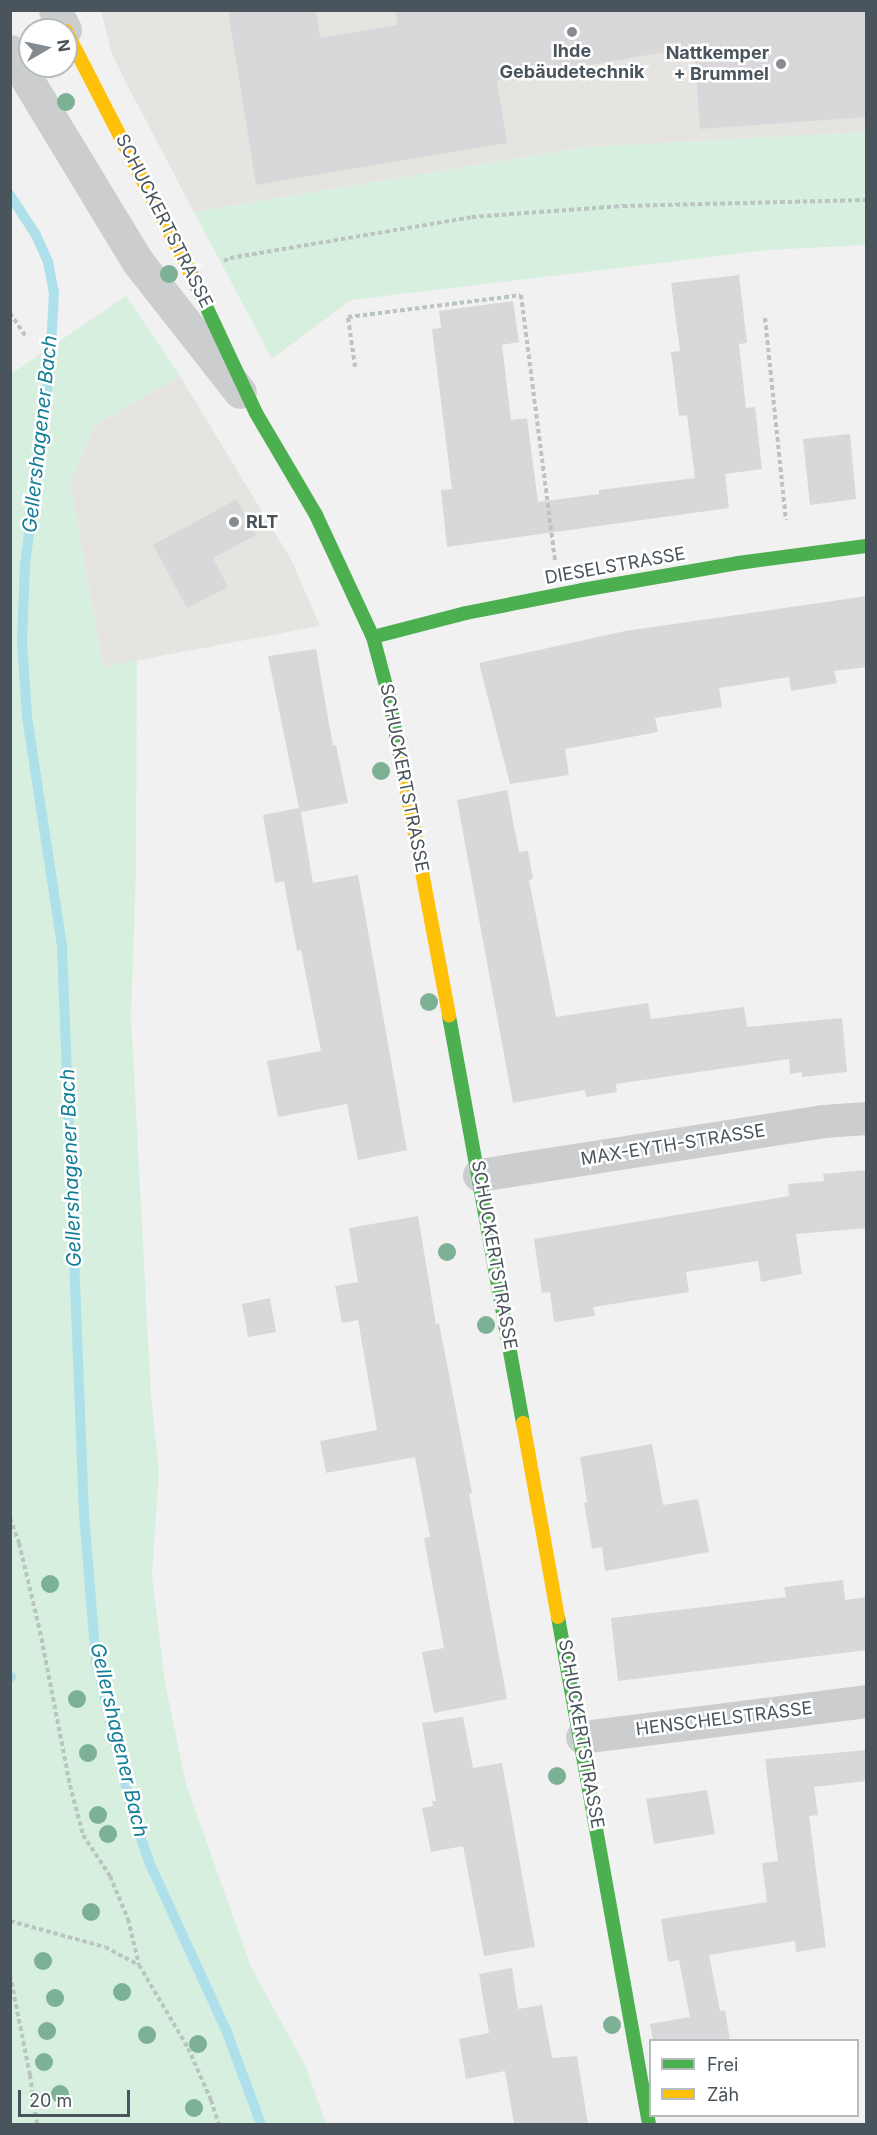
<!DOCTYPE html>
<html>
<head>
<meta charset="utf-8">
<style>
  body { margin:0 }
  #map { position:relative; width:877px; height:2135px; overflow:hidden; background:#f2f1f1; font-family:Inter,sans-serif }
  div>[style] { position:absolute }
  .commercial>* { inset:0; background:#e6e4e0 }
  .green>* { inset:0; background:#d7efdf }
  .stream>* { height:10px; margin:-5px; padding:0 5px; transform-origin:5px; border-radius:5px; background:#aee0eb }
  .building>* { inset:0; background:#d8d8da }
  .path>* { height:4px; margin-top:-2px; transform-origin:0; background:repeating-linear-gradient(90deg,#bac5c1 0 4.5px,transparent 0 7.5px) }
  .street>* { height:33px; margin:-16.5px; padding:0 16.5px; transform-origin:16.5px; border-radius:16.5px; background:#cbcdcf }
  .fast>* { height:14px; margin:-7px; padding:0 7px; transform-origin:7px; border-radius:7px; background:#4caf50 }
  .slow>* { height:14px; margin:-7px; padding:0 7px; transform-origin:7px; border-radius:7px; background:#ffc107 }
  .trees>* { width:18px; height:18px; margin:-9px; border-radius:50%; background:#7cb195 }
  .dots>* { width:16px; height:16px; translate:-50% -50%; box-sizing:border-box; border:3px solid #fff; border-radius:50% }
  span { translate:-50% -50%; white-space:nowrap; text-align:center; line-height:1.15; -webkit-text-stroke:5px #fff; paint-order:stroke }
  .poi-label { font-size:18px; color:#49545d; font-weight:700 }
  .right { translate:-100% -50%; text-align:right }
  .left { translate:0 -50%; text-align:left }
  .street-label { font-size:18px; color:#49545d }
  .water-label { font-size:20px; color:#137f97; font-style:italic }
  .frame { position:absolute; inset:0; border:12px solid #49545d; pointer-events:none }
  .legend { position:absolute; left:649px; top:2039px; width:210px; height:78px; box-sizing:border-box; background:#fff; border:2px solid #b6bbbe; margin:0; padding:8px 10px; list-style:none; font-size:18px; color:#49545d }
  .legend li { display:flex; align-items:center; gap:12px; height:30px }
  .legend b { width:30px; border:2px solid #b6bbbe }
  .north { position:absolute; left:18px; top:18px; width:60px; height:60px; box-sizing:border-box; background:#fff; border:2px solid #b6bbbe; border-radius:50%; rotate:81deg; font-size:16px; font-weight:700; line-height:24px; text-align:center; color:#49545d }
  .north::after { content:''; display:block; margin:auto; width:21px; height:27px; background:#848b91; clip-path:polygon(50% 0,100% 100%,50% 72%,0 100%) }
  .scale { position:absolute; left:18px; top:2090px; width:112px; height:27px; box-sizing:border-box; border:3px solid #49545d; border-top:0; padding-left:8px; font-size:18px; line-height:21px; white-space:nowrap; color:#49545d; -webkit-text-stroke:4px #fff; paint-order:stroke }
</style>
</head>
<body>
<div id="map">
  <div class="commercial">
    <div style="clip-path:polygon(101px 11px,866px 11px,866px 132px,586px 147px,194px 212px,122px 75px,111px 51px)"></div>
    <div style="clip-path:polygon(180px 376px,292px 561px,320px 626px,103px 667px,70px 482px,95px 425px)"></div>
  </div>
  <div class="green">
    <div style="clip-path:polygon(866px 132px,866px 245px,768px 250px,351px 300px,272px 359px,194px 212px,586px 147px)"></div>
    <div style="clip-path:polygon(126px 296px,180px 376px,95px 425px,70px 482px,103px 667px,137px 660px,136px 872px,131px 1016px,151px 1396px,159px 1470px,152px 1576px,165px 1682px,186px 1784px,251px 1967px,306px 2067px,326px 2124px,11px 2124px,11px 374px)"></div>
  </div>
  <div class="stream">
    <div style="left:10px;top:195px;width:48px;rotate:57deg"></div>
    <div style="left:36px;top:235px;width:30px;rotate:66deg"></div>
    <div style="left:48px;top:262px;width:31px;rotate:79deg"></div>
    <div style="left:54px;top:292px;width:75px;rotate:93.1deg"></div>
    <div style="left:50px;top:367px;width:199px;rotate:97.2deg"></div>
    <div style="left:25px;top:564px;width:77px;rotate:92.2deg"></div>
    <div style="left:22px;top:641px;width:76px;rotate:86.2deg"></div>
    <div style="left:27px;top:717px;width:233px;rotate:81.3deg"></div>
    <div style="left:62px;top:947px;width:568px;rotate:87.78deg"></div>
    <div style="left:84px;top:1515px;width:147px;rotate:85.3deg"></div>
    <div style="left:96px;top:1662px;width:162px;rotate:76.4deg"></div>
    <div style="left:134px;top:1819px;width:48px;rotate:70.4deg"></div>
    <div style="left:150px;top:1864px;width:183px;rotate:65.4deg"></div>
    <div style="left:226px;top:2030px;width:100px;rotate:69.6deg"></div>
    <div style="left:10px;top:1677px;width:1px"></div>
  </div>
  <div class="building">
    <div style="clip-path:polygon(228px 10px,316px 10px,320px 38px,398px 25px,395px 10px,867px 10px,867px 117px,700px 129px,694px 47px,497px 81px,507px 143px,256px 185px)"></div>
    <div style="clip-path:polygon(739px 275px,747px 343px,739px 344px,746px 408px,755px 407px,762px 469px,725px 474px,729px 508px,447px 547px,441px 490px,452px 489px,432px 329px,441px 328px,439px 311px,513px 301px,519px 342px,502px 345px,511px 420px,527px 418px,538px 502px,599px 494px,599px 490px,695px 478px,687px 415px,679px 416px,671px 352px,680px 351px,671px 283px)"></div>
    <div style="clip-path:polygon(850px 434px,856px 499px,810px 505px,803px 439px)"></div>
    <div style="clip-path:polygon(237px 499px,256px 535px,213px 558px,228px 587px,187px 608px,153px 545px)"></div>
    <div style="clip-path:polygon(867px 596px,867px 667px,834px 671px,837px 683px,791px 691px,789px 677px,719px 688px,722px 707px,655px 718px,658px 732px,565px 749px,569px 775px,510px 784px,479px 663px,625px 631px)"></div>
    <div style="clip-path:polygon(316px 649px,333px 746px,336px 745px,348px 803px,301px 812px,313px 883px,358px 875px,407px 1150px,358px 1160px,347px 1104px,278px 1117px,267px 1061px,321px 1051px,301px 950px,297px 951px,284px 881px,275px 883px,263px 815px,299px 808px,268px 656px)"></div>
    <div style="clip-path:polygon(507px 790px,519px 852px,528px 851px,533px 879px,529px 880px,556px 1017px,648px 1003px,651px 1019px,744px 1007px,747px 1027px,842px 1018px,847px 1072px,802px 1077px,802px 1072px,790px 1074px,789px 1059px,616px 1084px,617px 1092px,586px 1097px,585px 1090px,513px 1103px,457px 800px)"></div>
    <div style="clip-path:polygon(867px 1170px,867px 1228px,796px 1234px,802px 1274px,761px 1282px,758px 1261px,686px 1272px,689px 1292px,593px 1307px,595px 1316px,554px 1322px,550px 1292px,542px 1293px,534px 1239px,789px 1196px,788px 1184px,824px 1181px,823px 1174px)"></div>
    <div style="clip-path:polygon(418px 1216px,436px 1324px,439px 1323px,472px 1493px,469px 1494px,507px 1699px,434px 1713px,422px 1652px,444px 1648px,424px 1538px,430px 1537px,415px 1457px,326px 1473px,320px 1441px,377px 1430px,358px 1320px,342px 1323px,335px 1286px,358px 1282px,349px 1228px)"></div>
    <div style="clip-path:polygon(270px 1298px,276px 1332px,248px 1337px,242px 1304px)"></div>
    <div style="clip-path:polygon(652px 1444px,663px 1505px,698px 1499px,709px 1552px,605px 1571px,602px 1547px,592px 1549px,584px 1503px,587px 1502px,580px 1457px)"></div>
    <div style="clip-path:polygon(843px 1580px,845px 1600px,867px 1597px,867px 1650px,618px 1681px,611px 1618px,786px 1597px,784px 1587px)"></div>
    <div style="clip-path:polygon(463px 1717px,473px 1768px,502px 1763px,535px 1947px,484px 1956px,463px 1846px,431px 1852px,422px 1808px,433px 1806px,432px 1801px,436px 1801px,422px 1723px)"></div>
    <div style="clip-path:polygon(867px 1750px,867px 1781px,814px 1787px,818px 1815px,809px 1816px,826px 1947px,796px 1952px,795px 1941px,709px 1955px,720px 2011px,725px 2010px,730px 2040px,653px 2040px,650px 2024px,690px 2017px,679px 1960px,668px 1962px,661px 1919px,767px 1902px,762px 1863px,778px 1861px,765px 1759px)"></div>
    <div style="clip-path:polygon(707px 1790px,715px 1834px,654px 1844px,646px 1799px)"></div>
    <div style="clip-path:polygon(512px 1968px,518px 2009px,542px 2005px,552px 2058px,577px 2056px,588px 2124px,514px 2124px,505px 2071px,466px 2079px,459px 2039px,489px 2033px,479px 1974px)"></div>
  </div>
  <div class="path">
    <div style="left:224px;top:261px;width:7px;rotate:-27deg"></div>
    <div style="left:230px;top:258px;width:245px;rotate:-9.6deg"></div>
    <div style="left:472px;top:217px;width:151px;rotate:-4.2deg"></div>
    <div style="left:623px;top:206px;width:243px;rotate:-1.4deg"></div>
    <div style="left:10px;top:313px;width:27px;rotate:56deg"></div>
    <div style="left:765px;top:318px;width:203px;rotate:84.1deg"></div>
    <div style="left:355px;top:367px;width:50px;rotate:-98deg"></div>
    <div style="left:348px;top:317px;width:174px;rotate:-7.2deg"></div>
    <div style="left:521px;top:295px;width:268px;rotate:82.7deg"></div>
    <div style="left:10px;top:1518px;width:27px;rotate:70deg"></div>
    <div style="left:19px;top:1543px;width:90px;rotate:76.6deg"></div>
    <div style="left:40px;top:1631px;width:157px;rotate:79deg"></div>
    <div style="left:70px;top:1785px;width:52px;rotate:75.4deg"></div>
    <div style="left:83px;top:1835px;width:49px;rotate:56.6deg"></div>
    <div style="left:110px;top:1876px;width:47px;rotate:67.3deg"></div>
    <div style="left:128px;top:1919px;width:47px;rotate:76.6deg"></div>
    <div style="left:10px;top:1921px;width:98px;rotate:15.3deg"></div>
    <div style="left:105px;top:1947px;width:38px;rotate:28deg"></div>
    <div style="left:139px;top:1965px;width:96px;rotate:59.4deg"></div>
    <div style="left:188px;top:2048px;width:57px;rotate:66.1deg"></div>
    <div style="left:211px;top:2100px;width:25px;rotate:72deg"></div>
    <div style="left:10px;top:1975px;width:102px;rotate:78.7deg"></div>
    <div style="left:30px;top:2075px;width:49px;rotate:81.9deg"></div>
  </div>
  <div class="street">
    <div style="left:55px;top:10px;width:22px;rotate:63deg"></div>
    <div style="left:10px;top:51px;width:247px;rotate:58.8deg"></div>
    <div style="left:138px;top:262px;width:165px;rotate:51.9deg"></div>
    <div style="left:479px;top:1175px;width:348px;rotate:-8.9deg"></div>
    <div style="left:823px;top:1121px;width:43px;rotate:-4deg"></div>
    <div style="left:582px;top:1737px;width:286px;rotate:-7.2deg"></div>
  </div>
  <div class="fast">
    <div style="left:190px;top:272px;width:156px;rotate:64.9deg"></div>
    <div style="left:256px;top:413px;width:118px;rotate:59.5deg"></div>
    <div style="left:316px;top:515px;width:135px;rotate:65deg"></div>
    <div style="left:373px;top:637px;width:62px;rotate:75.1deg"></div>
    <div style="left:389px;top:697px;width:65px;rotate:79.4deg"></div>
    <div style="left:373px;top:637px;width:96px;rotate:-14.5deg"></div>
    <div style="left:466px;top:613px;width:118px;rotate:-11.2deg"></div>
    <div style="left:582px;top:590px;width:158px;rotate:-9.8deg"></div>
    <div style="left:738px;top:563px;width:129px;rotate:-7.6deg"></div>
    <div style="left:449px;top:1016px;width:414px;rotate:79.7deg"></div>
    <div style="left:558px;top:1617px;width:515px;rotate:79.82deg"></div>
  </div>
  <div class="slow">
    <div style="left:66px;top:31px;width:271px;rotate:62.8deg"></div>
    <div style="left:401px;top:761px;width:259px;rotate:79.3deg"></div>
    <div style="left:523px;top:1423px;width:197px;rotate:79.8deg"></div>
  </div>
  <div class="trees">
    <div style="left:66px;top:102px"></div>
    <div style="left:169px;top:274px"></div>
    <div style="left:381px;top:771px"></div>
    <div style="left:429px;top:1002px"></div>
    <div style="left:447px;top:1252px"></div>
    <div style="left:486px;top:1325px"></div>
    <div style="left:50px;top:1584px"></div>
    <div style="left:77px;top:1699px"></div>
    <div style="left:88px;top:1753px"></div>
    <div style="left:557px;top:1776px"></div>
    <div style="left:98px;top:1815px"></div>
    <div style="left:108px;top:1834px"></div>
    <div style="left:91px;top:1912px"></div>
    <div style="left:43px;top:1961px"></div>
    <div style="left:122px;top:1992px"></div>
    <div style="left:55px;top:1998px"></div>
    <div style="left:612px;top:2025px"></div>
    <div style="left:47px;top:2031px"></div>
    <div style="left:147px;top:2035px"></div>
    <div style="left:198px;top:2044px"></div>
    <div style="left:44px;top:2062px"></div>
    <div style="left:60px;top:2094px"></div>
    <div style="left:194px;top:2108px"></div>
  </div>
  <div class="dots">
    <div style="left:572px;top:32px;background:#848b91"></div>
    <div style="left:781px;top:64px;background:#848b91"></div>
    <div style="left:234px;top:522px;background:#848b91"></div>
  </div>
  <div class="poi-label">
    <span style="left:572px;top:62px">Ihde<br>Gebäudetechnik</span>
    <span class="right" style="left:769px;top:64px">Nattkemper<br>+ Brummel</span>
    <span class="left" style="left:246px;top:522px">RLT</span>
  </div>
  <div class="street-label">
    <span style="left:164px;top:221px;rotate:63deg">SCHUCKERTSTRASSE</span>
    <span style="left:615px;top:566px;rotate:-10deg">DIESELSTRASSE</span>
    <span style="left:404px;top:778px;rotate:79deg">SCHUCKERTSTRASSE</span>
    <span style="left:673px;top:1145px;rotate:-9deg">MAX-EYTH-STRASSE</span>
    <span style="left:494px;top:1255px;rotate:80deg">SCHUCKERTSTRASSE</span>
    <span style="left:724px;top:1719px;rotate:-7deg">HENSCHELSTRASSE</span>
    <span style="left:581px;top:1734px;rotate:80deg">SCHUCKERTSTRASSE</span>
  </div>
  <div class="water-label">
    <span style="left:40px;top:434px;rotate:-84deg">Gellershagener Bach</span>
    <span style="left:71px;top:1168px;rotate:-92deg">Gellershagener Bach</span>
    <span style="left:119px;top:1740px;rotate:77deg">Gellershagener Bach</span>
  </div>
  <div class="frame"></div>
  <ul class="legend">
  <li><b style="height:8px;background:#4caf50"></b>Frei</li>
  <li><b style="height:8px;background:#ffc107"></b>Zäh</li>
  </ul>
  <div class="north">N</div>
  <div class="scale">20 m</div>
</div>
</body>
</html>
